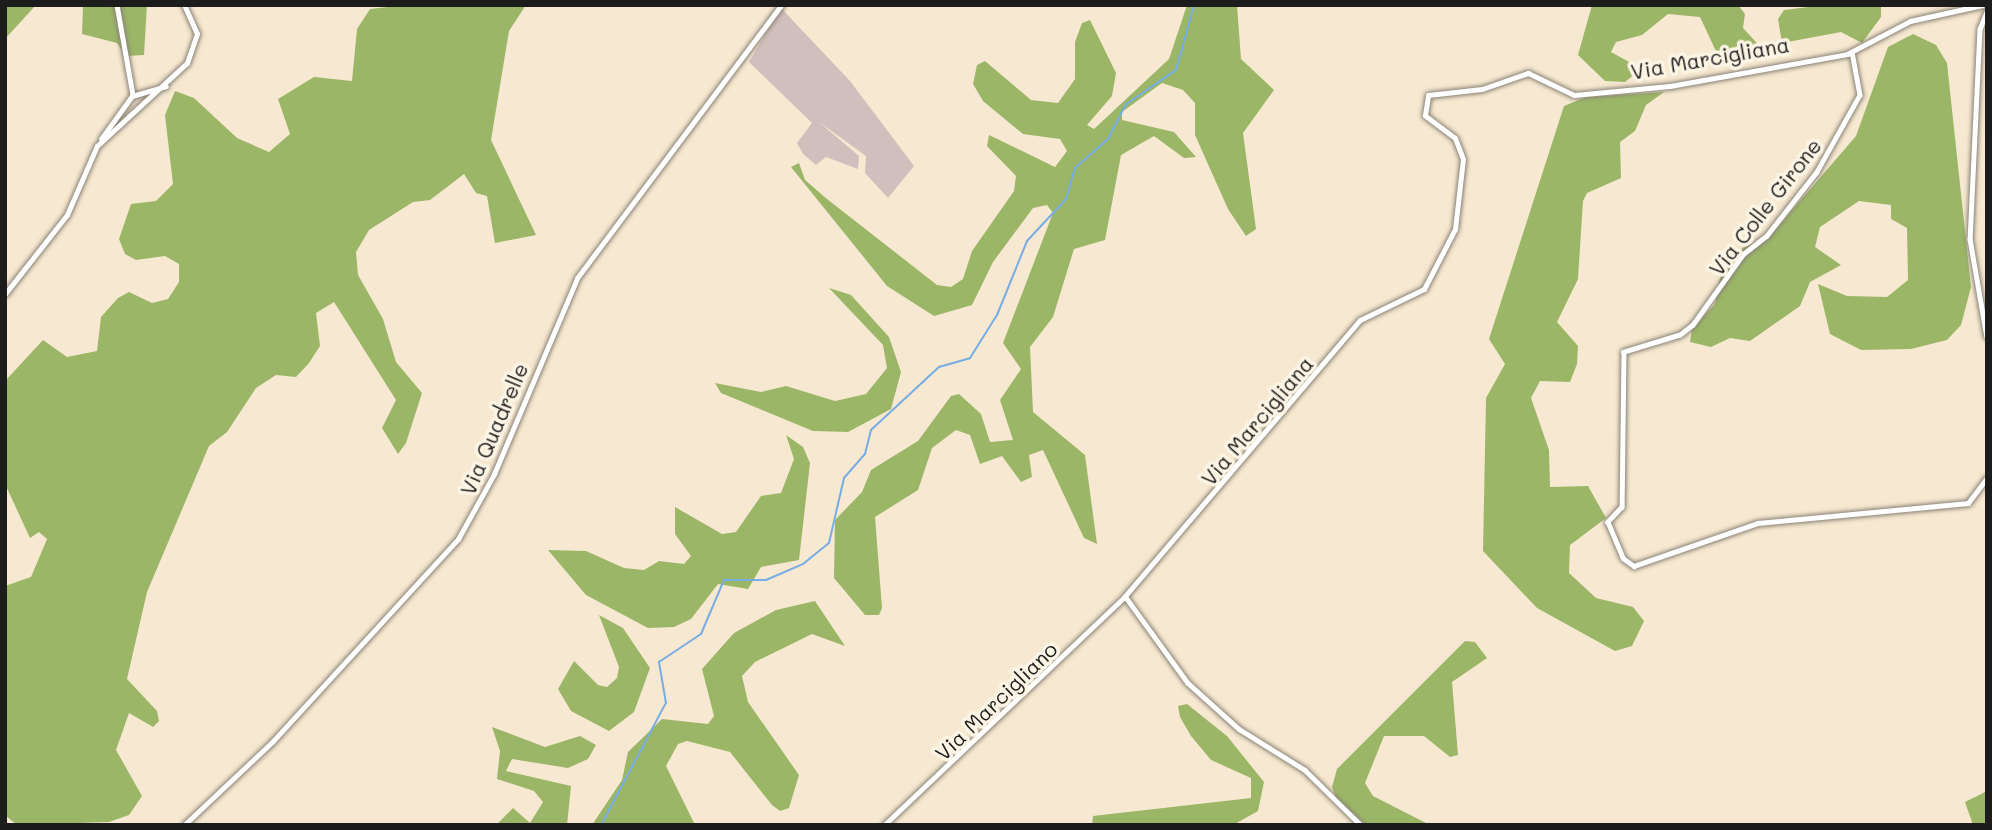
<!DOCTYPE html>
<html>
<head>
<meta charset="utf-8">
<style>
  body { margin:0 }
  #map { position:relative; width:1992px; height:830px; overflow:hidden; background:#f7e9d1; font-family:Mali,sans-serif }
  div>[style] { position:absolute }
  .industrial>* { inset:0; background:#d1bfbd }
  .forest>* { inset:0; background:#9bb667 }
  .stream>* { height:2px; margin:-1px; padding:0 1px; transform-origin:1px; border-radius:1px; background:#76ade5 }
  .roads { filter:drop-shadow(0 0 2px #8a8276) drop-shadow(0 0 2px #8a8276) }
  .minor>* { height:4.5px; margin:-2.25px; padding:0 2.25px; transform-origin:2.25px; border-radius:2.25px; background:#fff }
  .tertiary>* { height:5px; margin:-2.5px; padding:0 2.5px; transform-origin:2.5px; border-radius:2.5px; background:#fff }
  span { translate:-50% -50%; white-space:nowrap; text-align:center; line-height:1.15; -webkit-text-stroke:7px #fcf5e5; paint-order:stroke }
  .street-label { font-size:21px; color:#1c1c1c }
  .frame { position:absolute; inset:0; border:7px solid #1c1c1c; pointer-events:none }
</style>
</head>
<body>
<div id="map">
  <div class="industrial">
    <div style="clip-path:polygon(781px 8px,850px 81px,914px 166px,888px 198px,865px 173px,866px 156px,819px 122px,859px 156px,858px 169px,826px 157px,816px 165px,803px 154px,797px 143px,812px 123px,749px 62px)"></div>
  </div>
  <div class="forest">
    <div style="clip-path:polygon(5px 5px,36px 5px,5px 39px)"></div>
    <div style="clip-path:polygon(83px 5px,147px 5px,144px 55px,126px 56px,117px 43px,82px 34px)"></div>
    <div style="clip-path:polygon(405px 5px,526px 5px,509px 31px,491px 140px,536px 235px,495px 243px,487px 196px,476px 193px,464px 174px,430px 200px,413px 202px,369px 230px,356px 252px,358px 275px,383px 319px,396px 362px,422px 393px,406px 443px,398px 454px,382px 428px,396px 400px,334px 302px,316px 313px,320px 346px,309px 363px,296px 377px,276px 375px,256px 388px,227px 432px,209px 446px,147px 592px,127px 679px,157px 711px,159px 721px,153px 727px,129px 713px,116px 750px,142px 796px,129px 815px,109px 822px,17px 825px,5px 815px,5px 586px,31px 577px,47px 539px,39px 532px,30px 538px,5px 484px,5px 381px,43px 340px,67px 357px,97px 351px,101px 317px,118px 298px,129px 292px,152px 303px,168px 299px,179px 282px,179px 264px,165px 256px,136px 260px,125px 254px,119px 239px,131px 204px,156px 201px,173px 184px,165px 115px,175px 91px,194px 98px,237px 138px,269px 152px,290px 134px,278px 99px,314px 77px,352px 81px,357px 29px,370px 9px)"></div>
    <div style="clip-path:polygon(1187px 5px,1237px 5px,1241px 59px,1274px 90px,1243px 133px,1256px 229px,1246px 236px,1228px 209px,1195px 135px,1195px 103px,1183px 90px,1162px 83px,1122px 112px,1122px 120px,1174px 132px,1196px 157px,1184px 158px,1154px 136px,1121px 155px,1105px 240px,1074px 249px,1053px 317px,1030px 347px,1033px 412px,1085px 455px,1097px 544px,1084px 538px,1043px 450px,1029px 455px,1032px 477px,1021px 482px,1002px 456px,980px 464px,970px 435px,956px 430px,932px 448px,918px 490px,875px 517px,882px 608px,879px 615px,865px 615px,834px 578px,835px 520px,862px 492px,871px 470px,918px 441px,951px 396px,959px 394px,981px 414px,990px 442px,1013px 440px,1000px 400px,1021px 369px,1003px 343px,1053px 213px,1047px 205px,1033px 208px,993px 262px,972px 305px,934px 316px,887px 286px,791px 167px,799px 163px,805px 180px,827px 199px,937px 285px,951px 287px,963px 279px,972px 251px,1014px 191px,1016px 176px,987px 146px,989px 135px,1055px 167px,1067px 151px,1060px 139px,1023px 134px,983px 101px,973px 84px,977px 65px,985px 61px,1031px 100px,1058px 103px,1075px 79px,1075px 42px,1082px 23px,1090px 20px,1116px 73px,1112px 96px,1087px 125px,1094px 129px,1169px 59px)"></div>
    <div style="clip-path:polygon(1592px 5px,1738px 5px,1745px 14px,1743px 28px,1766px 53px,1721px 62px,1700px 17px,1668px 14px,1642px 35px,1616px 42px,1611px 52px,1631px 63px,1635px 74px,1625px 82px,1605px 81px,1578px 55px)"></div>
    <div style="clip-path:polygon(1825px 5px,1881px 5px,1881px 17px,1862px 43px,1841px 32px,1782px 43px,1778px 19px,1784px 10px)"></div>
    <div style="clip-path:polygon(1913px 34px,1936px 45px,1947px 63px,1971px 287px,1961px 325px,1947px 340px,1911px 349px,1861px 350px,1830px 334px,1818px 284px,1847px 296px,1887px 297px,1908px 280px,1907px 228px,1891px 219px,1891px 205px,1859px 201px,1820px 227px,1815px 247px,1841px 265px,1810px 282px,1800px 306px,1750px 341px,1730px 338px,1711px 347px,1690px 342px,1692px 329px,1715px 304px,1720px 278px,1743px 248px,1769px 237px,1856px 136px,1888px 47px)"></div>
    <div style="clip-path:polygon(1664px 92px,1646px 105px,1635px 131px,1620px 142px,1621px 178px,1587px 193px,1583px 201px,1578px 279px,1557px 322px,1578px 346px,1577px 364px,1570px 382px,1540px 381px,1531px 398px,1549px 450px,1550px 487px,1588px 486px,1606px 518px,1570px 545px,1569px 573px,1596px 598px,1633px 607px,1644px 621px,1632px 646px,1615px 651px,1537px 608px,1483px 551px,1486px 398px,1505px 364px,1489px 339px,1564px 106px,1586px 97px)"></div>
    <div style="clip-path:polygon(829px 288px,851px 295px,889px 337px,901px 372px,891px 409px,848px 432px,813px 431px,721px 393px,715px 383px,761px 392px,786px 386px,835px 401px,866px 394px,887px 368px,883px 345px)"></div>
    <div style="clip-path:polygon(786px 435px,803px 447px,810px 463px,799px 560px,761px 567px,748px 589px,718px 584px,691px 619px,674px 627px,648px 628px,586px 595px,548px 550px,586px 551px,624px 568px,644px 570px,659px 561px,684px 564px,691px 556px,675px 534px,675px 507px,722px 534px,736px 532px,761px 496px,781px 493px,794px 459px)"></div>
    <div style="clip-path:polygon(815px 601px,845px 646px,812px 634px,755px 662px,742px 676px,748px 702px,799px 775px,789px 808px,780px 811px,772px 805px,730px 752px,687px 741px,678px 744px,666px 766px,695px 825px,592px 825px,622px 780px,628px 752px,662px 719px,708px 724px,714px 716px,702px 669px,734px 633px,776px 610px)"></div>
    <div style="clip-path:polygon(599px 615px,623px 628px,650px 668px,634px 712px,609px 731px,571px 711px,558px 689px,574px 661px,598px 685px,607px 687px,617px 678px,619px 667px)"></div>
    <div style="clip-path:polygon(1465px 641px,1475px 642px,1487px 658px,1452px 682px,1458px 755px,1450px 757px,1424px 736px,1384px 736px,1365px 783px,1373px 796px,1430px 825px,1366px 825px,1337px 800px,1332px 787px,1337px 769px)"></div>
    <div style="clip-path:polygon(1187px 704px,1227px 736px,1264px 782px,1258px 811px,1233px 825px,1092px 825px,1093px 816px,1251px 798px,1251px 778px,1211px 760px,1191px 736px,1180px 717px,1178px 706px)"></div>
    <div style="clip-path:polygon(492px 727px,545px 747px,580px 736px,596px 745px,588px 759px,568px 768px,512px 759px,506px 771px,571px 786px,567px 825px,496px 825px,513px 808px,530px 823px,543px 802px,534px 791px,497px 779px,500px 751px)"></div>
    <div style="clip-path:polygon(1987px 791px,1987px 825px,1973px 825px,1965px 802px)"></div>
  </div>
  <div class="stream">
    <div style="left:601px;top:825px;width:138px;rotate:-62deg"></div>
    <div style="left:666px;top:703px;width:42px;rotate:-99.7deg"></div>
    <div style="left:659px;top:662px;width:50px;rotate:-33.7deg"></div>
    <div style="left:701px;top:634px;width:59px;rotate:-66.9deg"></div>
    <div style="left:724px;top:580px;width:42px"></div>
    <div style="left:766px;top:580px;width:40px;rotate:-23.4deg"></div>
    <div style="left:803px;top:564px;width:33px;rotate:-39deg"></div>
    <div style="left:829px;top:543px;width:67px;rotate:-77deg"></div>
    <div style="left:844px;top:478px;width:32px;rotate:-49deg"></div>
    <div style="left:865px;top:454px;width:25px;rotate:-76deg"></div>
    <div style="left:871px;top:430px;width:93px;rotate:-42.8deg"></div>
    <div style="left:939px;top:367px;width:32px;rotate:-16deg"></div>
    <div style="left:970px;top:358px;width:51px;rotate:-57.9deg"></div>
    <div style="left:997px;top:315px;width:80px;rotate:-67.9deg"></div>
    <div style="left:1027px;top:241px;width:57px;rotate:-47.1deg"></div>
    <div style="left:1066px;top:199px;width:32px;rotate:-74deg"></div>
    <div style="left:1075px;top:168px;width:44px;rotate:-41.3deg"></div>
    <div style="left:1108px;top:139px;width:38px;rotate:-63deg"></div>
    <div style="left:1125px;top:105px;width:62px;rotate:-34.5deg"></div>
    <div style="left:1176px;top:70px;width:67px;rotate:-74.5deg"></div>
  </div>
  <div class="roads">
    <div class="minor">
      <div style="left:117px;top:5px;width:91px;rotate:79.9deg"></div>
      <div style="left:1987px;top:12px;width:18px;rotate:112deg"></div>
      <div style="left:1980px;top:29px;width:210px;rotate:92.7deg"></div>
      <div style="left:1970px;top:239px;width:99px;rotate:80.2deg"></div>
      <div style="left:1852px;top:52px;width:44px;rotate:79.5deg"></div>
      <div style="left:1860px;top:95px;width:88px;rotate:119.2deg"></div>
      <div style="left:1817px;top:172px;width:81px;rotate:128deg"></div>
      <div style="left:1767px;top:236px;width:31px;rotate:142deg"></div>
      <div style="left:1743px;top:255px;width:86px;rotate:125.5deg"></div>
      <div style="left:1693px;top:325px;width:16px;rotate:142deg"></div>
      <div style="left:1680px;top:335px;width:59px;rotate:163.1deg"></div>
      <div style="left:1624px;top:352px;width:155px;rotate:90.7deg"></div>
      <div style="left:1622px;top:507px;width:21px;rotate:133deg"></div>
      <div style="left:1608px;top:522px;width:39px;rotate:67deg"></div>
      <div style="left:1623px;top:558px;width:14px;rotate:36deg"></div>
      <div style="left:1634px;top:566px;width:131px;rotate:-19.1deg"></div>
      <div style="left:1758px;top:523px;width:211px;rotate:-5.4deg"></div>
      <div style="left:1968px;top:503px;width:31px;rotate:-53deg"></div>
      <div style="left:101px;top:139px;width:53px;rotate:-54.2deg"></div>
      <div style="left:132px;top:96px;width:35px;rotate:-16deg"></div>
      <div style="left:5px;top:294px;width:100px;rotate:-51.9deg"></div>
      <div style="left:67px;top:215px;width:75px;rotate:-66.5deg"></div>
      <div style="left:97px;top:146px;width:122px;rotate:-42.7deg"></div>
      <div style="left:187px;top:63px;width:31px;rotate:-71deg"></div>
      <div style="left:197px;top:34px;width:32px;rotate:-114deg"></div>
      <div style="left:1125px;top:596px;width:107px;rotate:54.1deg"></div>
      <div style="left:1188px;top:683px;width:69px;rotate:42deg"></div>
      <div style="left:1239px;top:729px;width:78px;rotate:31.8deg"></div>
      <div style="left:1305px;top:770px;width:78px;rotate:44.5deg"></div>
    </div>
    <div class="tertiary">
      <div style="left:184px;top:825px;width:121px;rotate:-43.3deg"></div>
      <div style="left:272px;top:742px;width:275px;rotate:-47.5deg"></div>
      <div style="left:458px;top:539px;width:74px;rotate:-61deg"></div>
      <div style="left:494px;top:474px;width:213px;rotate:-67deg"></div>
      <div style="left:577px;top:278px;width:341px;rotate:-53.2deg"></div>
      <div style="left:884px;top:825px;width:332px;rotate:-43.5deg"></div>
      <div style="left:1125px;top:596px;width:362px;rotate:-49.6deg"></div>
      <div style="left:1360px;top:320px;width:71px;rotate:-25.8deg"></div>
      <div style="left:1424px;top:289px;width:68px;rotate:-62.7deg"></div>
      <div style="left:1455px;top:229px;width:70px;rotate:-83.5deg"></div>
      <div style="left:1463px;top:159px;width:22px;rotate:-111deg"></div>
      <div style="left:1455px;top:138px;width:38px;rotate:-143deg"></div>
      <div style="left:1425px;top:115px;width:20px;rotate:-81deg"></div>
      <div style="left:1428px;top:95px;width:54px;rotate:-6.3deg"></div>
      <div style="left:1482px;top:89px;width:49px;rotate:-19.2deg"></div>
      <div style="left:1528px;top:73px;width:51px;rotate:25.6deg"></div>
      <div style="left:1574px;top:95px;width:96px;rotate:-5.4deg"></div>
      <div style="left:1670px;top:86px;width:180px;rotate:-10.2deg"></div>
      <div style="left:1847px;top:54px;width:71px;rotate:-27.6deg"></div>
      <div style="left:1910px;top:21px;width:74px;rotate:-12.5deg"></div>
    </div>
  </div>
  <div class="street-label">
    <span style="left:1710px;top:58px;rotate:-10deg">Via Marcigliana</span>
    <span style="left:1765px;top:207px;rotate:-52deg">Via Colle Girone</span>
    <span style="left:1257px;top:421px;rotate:-50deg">Via Marcigliana</span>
    <span style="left:494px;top:429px;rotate:-67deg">Via Quadrelle</span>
    <span style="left:996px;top:701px;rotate:-44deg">Via Marcigliano</span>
  </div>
  <div class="frame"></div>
</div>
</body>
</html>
